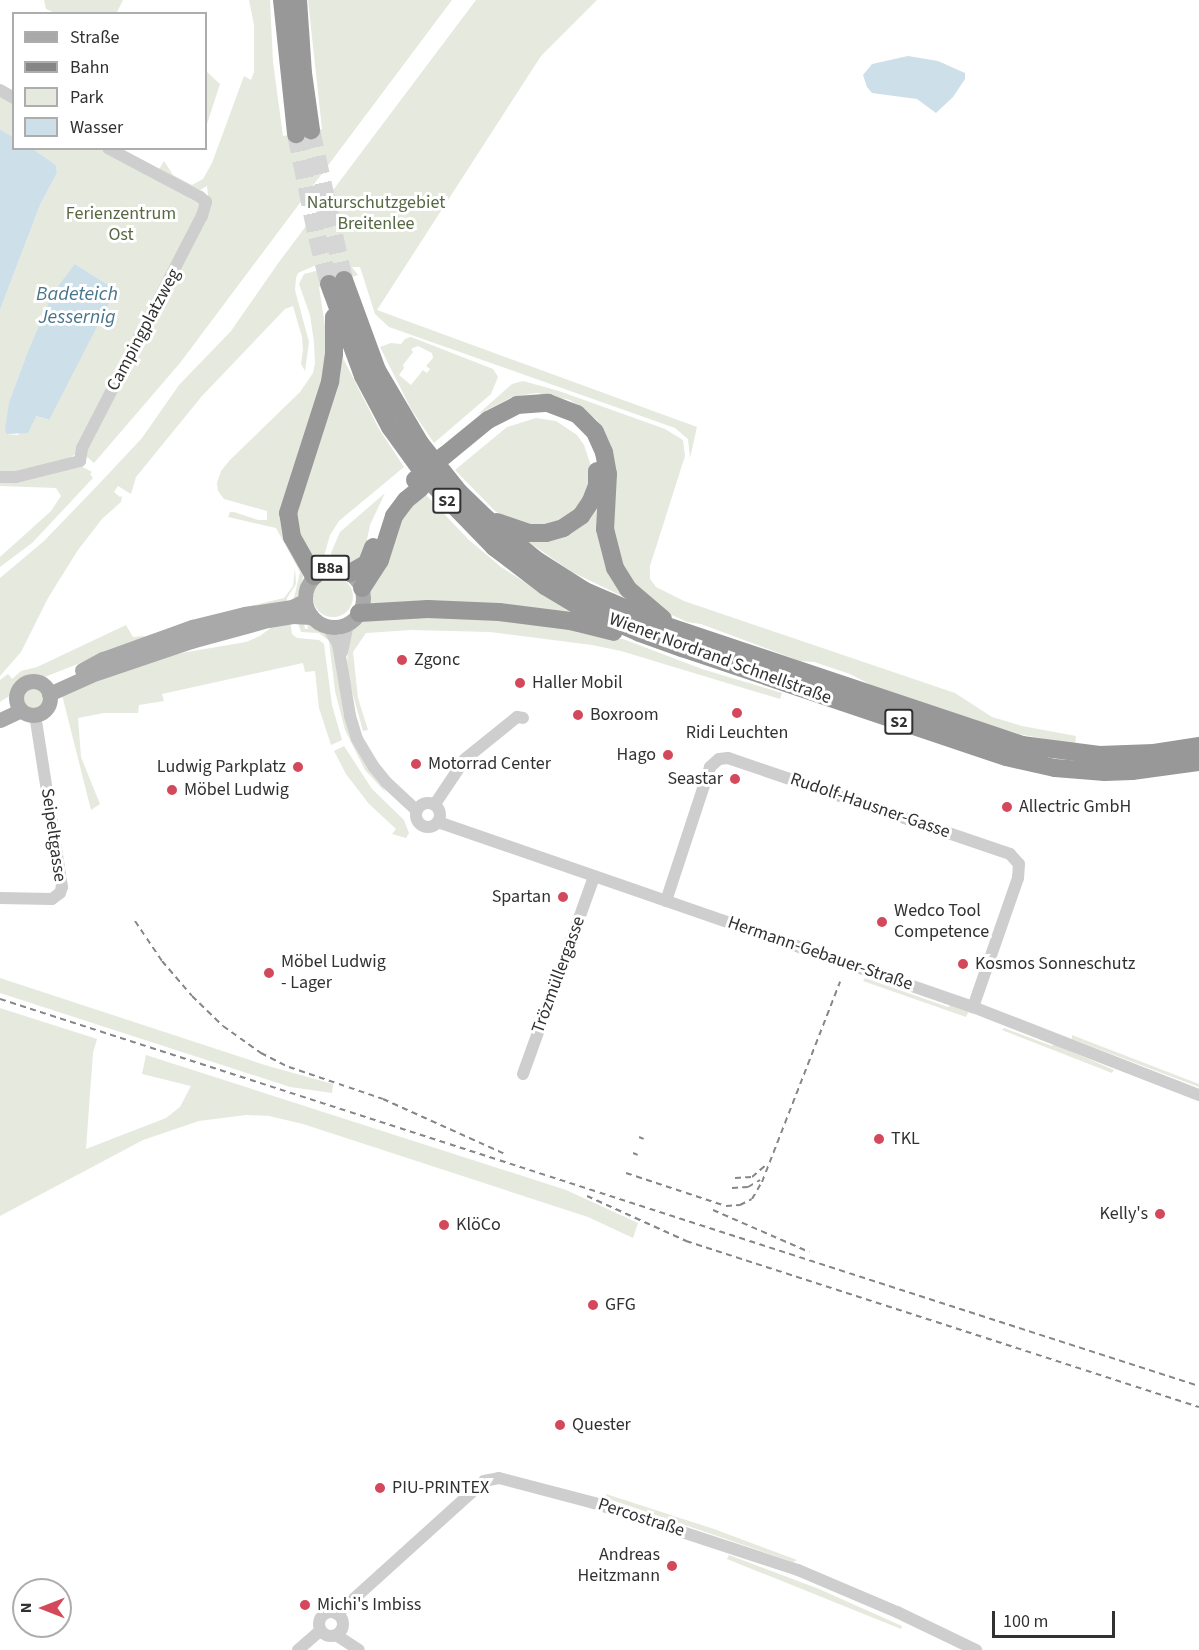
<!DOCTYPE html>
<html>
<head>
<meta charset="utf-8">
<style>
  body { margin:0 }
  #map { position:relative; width:1199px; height:1650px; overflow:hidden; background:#fff; font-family:"Source Sans 3",sans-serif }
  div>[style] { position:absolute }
  .green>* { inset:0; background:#e5e9de }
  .round { border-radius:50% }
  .water>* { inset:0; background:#cddfe8 }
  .highway-tunnel>* { height:18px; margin-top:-9px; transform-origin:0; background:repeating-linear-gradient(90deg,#d6d6d6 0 18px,transparent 0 27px) }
  .minor>* { height:12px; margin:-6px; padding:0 6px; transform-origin:6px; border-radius:6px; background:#cecece }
  .minor>.ring { margin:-6px; padding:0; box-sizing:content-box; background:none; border:12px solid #cecece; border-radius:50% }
  .major>* { height:15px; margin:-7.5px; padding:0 7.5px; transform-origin:7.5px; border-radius:7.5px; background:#a9a9a9 }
  .major>.ring { margin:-7.5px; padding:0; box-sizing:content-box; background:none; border:15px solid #a9a9a9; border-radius:50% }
  .highway>* { height:18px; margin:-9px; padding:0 9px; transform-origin:9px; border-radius:9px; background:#989898 }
  .rail>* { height:2px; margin-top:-1px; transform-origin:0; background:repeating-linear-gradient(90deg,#868686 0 6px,transparent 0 10.5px) }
  .highway-bridge>* { height:18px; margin:-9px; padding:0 9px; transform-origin:9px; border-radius:9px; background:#989898 }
  .dots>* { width:16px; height:16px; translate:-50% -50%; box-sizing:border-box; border:3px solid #fff; border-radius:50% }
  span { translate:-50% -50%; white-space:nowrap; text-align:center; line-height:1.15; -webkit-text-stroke:6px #fff; paint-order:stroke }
  .shield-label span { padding:2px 4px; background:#fff; border:2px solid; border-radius:4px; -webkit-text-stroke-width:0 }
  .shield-label { font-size:16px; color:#313131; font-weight:700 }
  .park-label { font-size:18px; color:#576943 }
  .street-label { font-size:18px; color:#313131 }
  .poi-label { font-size:18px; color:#313131 }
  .left { translate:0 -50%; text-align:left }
  .right { translate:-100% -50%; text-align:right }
  .water-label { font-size:20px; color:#47758b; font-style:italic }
  .legend { position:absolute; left:12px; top:12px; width:195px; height:138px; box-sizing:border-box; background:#fff; border:2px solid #adadad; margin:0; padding:8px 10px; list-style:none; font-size:18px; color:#313131 }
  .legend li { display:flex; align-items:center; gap:12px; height:30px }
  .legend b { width:30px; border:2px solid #adadad }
  .north { position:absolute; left:12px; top:1578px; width:60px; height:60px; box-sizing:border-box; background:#fff; border:2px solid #adadad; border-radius:50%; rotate:270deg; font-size:16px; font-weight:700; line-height:24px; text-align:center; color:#313131 }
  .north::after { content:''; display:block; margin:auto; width:21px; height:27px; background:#d3495b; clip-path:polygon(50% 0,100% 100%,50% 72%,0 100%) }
  .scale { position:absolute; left:992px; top:1611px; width:123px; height:27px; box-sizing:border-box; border:3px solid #313131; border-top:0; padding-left:8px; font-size:18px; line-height:21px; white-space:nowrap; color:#313131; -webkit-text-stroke:4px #fff; paint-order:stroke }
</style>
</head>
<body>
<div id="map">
  <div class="green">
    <div style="clip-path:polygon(44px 0,123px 0,116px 14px,55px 13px,46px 9px)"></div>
    <div style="clip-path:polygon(249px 0,270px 0,273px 62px,283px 136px,322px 129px,308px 0,452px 0,180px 363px,94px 463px,86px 456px,86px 448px,151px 329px,209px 204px,207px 186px,200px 190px,158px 171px,164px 161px,173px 175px,192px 185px,203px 179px,212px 163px,244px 76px,251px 80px,254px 72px,254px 25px)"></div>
    <div style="clip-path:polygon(476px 0,597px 0,541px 56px,377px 310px,697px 427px,690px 458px,688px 439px,675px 428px,389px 327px,375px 314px,360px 267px,352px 267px,358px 275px,319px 287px,326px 332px,325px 360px,320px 387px,281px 509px,304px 574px,299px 593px,296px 598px,294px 598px,300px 572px,276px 528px,228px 517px,230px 512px,234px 512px,258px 520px,267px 520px,267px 511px,224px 499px,218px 491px,217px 483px,221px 471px,230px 460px,300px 392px,313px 373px,315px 363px,314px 342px,310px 315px,299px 284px,304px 274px,332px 267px,316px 265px,298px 273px,296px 278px,295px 290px,309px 342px,305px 371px,301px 364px,303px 350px,302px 337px,293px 306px,285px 309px,202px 396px,136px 477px,131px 494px,118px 486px,114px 492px,120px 497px,122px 496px,121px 502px,102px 519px,78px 550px,48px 598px,21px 652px,0 676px,0 578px,44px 541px,98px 485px,142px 438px,179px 385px,231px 331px,279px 262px)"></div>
    <div style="clip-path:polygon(206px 71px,220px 84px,206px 127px)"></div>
    <div style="clip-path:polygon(0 94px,13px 102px,13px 137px,0 129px)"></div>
    <div style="clip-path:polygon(evenodd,33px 149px,100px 149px,200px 204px,197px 217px,77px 453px,64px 462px,13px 474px,0 474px,0 310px,40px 205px,57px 173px,56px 165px,33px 149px,75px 264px,116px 290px,48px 420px,36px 416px,18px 435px,7px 434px,9px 402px,25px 359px,75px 264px)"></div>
    <div style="clip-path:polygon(evenodd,411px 337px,493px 369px,498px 377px,491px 394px,434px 443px,411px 409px,380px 347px,391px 343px,401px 344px,405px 339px,411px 337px,418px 346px,432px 353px,433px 358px,426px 366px,430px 369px,427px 373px,423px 370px,411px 385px,399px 375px,404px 368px,403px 365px,413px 352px,411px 349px,418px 346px)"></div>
    <div style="clip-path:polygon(343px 358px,379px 429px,404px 467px,339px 521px,330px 535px,322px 563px,318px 566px,292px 519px,339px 360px)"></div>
    <div style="clip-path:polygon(523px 381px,559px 391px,665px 429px,683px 440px,685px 456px,650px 566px,650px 579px,656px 587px,684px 601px,955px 693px,992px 717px,1022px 726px,1076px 736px,1075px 744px,1023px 735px,986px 724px,871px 685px,850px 674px,814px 662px,800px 661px,701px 624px,687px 622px,661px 610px,626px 577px,612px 540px,606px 437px,597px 420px,570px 400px,537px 393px,512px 397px,477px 415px,512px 384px)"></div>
    <div style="clip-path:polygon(536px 418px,556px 421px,577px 435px,584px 445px,591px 466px,591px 479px,584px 500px,567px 519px,542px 527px,510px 519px,495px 511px,455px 470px,507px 427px)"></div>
    <div style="clip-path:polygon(79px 465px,92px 472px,90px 474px,93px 478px,32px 543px,0 567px,0 557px,51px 511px,61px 496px,56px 488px,0 486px,0 482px)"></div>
    <div style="clip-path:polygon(385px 493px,370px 525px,364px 554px,349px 565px,334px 563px,331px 553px,340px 532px)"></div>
    <div style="clip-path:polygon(598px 494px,626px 598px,572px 572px,520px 536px,540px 538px)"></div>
    <div style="clip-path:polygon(426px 495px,468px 539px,501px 567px,581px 618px,368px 606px,369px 593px,403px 514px)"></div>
    <div style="clip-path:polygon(295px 568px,296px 584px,287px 598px,287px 603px,134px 642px,42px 678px,23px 678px,13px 687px,11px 695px,0 702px,0 680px,8px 674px,12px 679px,21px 671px,37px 667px,126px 625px,133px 637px,146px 636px,242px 608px,284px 598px,293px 586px)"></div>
    <div class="round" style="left:313px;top:577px;width:40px;height:40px"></div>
    <div style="clip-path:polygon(456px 616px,571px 627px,576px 632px,606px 639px,623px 639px,702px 669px,782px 693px,780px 699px,621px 651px,592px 645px,490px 632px,412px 630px,366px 633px,353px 652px,358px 698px,368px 730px,363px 731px,347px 673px,348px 637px,353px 627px,362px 619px)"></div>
    <div style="clip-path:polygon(290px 620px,292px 634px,297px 638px,319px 640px,324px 644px,332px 705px,342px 740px,331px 745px,319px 708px,315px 671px,305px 672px,303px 663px,162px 694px,164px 701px,139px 705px,138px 713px,104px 713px,78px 718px,81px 757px,100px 804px,91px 810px,62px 695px,158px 657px,246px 642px,260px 636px,277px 623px)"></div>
    <div style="clip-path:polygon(297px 620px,304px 623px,305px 629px,308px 629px,307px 621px,327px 635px,333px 647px,344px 716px,363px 760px,388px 795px,365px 770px,345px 730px,335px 691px,329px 641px,319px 633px,301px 632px)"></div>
    <div class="round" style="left:21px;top:686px;width:24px;height:24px"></div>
    <div style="clip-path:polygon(344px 746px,372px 789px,404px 820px,409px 833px,406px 838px,392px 834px,396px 829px,369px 804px,346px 774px,334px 751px)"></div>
    <div style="clip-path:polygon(0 978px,268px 1066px,333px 1084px,332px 1093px,290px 1087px,0 993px)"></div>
    <div style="clip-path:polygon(865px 978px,948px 1007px,951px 1005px,969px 1011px,966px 1017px,863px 981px)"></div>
    <div style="clip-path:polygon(0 1008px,97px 1039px,93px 1053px,86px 1149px,166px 1118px,180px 1107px,191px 1086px,142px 1074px,146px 1055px,566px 1190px,638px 1223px,633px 1238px,588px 1217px,303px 1124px,269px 1116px,246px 1115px,199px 1121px,143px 1140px,0 1216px)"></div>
    <div style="clip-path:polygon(1004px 1028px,1052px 1046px,1054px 1044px,1114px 1070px,1112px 1073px,1002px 1030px)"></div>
    <div style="clip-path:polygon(1072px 1035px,1199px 1084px,1199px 1087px,1072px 1039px)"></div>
    <div style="clip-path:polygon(606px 1494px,714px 1529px,797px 1560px,793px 1562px,606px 1498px)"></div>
    <div style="clip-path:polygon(729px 1555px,819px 1589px,902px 1626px,901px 1629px,727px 1559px)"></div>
  </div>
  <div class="water">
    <div style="clip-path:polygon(908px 56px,938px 61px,965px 73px,965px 79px,953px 97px,936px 113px,917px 99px,872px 93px,867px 87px,863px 75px,872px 64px)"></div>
    <div style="clip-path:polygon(0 129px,13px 137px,14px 148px,33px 149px,56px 165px,57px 173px,40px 205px,0 310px)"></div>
    <div style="clip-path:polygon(75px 264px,116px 290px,49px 420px,36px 416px,28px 433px,7px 434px,5px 430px,9px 402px,25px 359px,53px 293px)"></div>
  </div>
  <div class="highway-tunnel">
    <div style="left:311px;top:130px;width:154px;rotate:77.6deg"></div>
    <div style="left:296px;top:134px;width:105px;rotate:78.5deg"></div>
    <div style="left:317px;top:237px;width:49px;rotate:75.7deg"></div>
  </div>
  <div class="minor">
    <div style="left:0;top:90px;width:16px;rotate:30deg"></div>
    <div style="left:0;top:477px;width:16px"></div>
    <div style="left:16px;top:477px;width:66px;rotate:-14deg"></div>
    <div style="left:80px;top:461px;width:13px;rotate:-81deg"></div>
    <div style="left:82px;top:448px;width:261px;rotate:-62.7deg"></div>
    <div style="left:202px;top:216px;width:15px;rotate:-74deg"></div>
    <div style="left:206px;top:202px;width:8px;rotate:-140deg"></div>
    <div style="left:200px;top:197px;width:104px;rotate:-152deg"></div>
    <div style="left:328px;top:627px;width:20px;rotate:60deg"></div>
    <div style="left:338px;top:644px;width:73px;rotate:80.5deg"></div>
    <div style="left:350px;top:716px;width:24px;rotate:73deg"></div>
    <div style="left:357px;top:739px;width:33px;rotate:59deg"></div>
    <div style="left:374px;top:767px;width:19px;rotate:51deg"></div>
    <div style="left:386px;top:782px;width:41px;rotate:43deg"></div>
    <div style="left:342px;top:652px;width:30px;rotate:-78deg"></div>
    <div class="ring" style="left:416px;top:803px;width:12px;height:12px"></div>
    <div style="left:435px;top:804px;width:54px;rotate:-56.3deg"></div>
    <div style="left:465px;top:759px;width:67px;rotate:-38.9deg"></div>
    <div style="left:517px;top:717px;width:6px;rotate:9deg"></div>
    <div style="left:438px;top:822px;width:566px;rotate:19.08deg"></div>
    <div style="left:973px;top:1007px;width:243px;rotate:21.3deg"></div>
    <div style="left:0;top:898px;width:52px;rotate:1.1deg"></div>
    <div style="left:52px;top:899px;width:10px;rotate:-37deg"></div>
    <div style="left:60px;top:893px;width:6px;rotate:-72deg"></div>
    <div style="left:62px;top:887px;width:175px;rotate:-98.9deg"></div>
    <div style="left:666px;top:901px;width:141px;rotate:-71.8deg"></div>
    <div style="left:710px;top:767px;width:12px;rotate:-42deg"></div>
    <div style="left:719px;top:759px;width:9px;rotate:-6deg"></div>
    <div style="left:728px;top:758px;width:298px;rotate:18.8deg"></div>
    <div style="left:1010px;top:854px;width:13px;rotate:48deg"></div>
    <div style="left:1019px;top:864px;width:14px;rotate:94deg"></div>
    <div style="left:1018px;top:878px;width:137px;rotate:109.2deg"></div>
    <div style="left:523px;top:1074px;width:209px;rotate:-70.2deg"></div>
    <div class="ring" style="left:319px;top:1612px;width:12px;height:12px"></div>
    <div style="left:337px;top:1614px;width:198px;rotate:-42.1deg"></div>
    <div style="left:484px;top:1481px;width:15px;rotate:-11deg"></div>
    <div style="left:499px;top:1478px;width:98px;rotate:14.7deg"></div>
    <div style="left:594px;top:1503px;width:215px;rotate:18.2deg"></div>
    <div style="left:798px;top:1570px;width:108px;rotate:23deg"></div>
    <div style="left:897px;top:1612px;width:88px;rotate:25.7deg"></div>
    <div style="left:336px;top:1635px;width:27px;rotate:33deg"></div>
    <div style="left:298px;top:1650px;width:30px;rotate:-41deg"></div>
  </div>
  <div class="major">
    <div class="ring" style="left:305px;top:569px;width:43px;height:43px"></div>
    <div style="left:82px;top:670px;width:24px;rotate:-28deg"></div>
    <div style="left:103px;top:659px;width:95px;rotate:-19.8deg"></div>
    <div style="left:192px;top:627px;width:55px;rotate:-13.8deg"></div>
    <div style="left:245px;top:614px;width:48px;rotate:-8.5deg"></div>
    <div style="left:292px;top:607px;width:13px;rotate:-27deg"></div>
    <div class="ring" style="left:16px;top:681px;width:19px;height:19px"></div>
    <div style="left:49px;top:694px;width:46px;rotate:-24.3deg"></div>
    <div style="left:91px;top:675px;width:106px;rotate:-18.8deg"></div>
    <div style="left:191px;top:641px;width:80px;rotate:-15.3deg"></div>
    <div style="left:268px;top:620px;width:25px;rotate:-9deg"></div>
    <div style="left:293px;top:616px;width:18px;rotate:3deg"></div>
    <div style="left:0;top:720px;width:23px;rotate:-25deg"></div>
  </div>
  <div class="highway">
    <div style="left:282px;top:0;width:135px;rotate:84deg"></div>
    <div style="left:298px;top:0;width:73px;rotate:86.1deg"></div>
    <div style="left:303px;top:73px;width:58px;rotate:82deg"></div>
    <div style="left:344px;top:280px;width:96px;rotate:69.9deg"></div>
    <div style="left:377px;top:370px;width:85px;rotate:59.5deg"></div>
    <div style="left:420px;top:443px;width:63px;rotate:51.5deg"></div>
    <div style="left:459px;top:492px;width:39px;rotate:44deg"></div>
    <div style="left:487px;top:519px;width:62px;rotate:39.8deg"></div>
    <div style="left:535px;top:559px;width:59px;rotate:32.6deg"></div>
    <div style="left:585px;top:591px;width:89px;rotate:23.1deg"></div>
    <div style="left:667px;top:626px;width:374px;rotate:18.5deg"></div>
    <div style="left:1022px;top:745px;width:78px;rotate:7.4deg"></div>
    <div style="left:1099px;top:755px;width:55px;rotate:-2.1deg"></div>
    <div style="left:1154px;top:753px;width:46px;rotate:-8.8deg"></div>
    <div style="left:329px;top:284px;width:98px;rotate:69.7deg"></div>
    <div style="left:363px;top:376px;width:58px;rotate:62.1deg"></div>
    <div style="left:390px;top:427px;width:62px;rotate:54.2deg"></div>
    <div style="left:426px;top:477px;width:98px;rotate:45.8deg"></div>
    <div style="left:494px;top:547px;width:64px;rotate:37.4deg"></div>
    <div style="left:545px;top:586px;width:37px;rotate:31deg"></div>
    <div style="left:577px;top:605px;width:69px;rotate:24deg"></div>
    <div style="left:640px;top:633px;width:45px;rotate:19.7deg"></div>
    <div style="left:682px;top:648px;width:342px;rotate:18.6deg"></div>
    <div style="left:1006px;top:757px;width:50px;rotate:12.7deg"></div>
    <div style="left:1055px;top:768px;width:50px;rotate:4.6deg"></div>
    <div style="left:1105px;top:772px;width:27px;rotate:-2deg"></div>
    <div style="left:1132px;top:771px;width:68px;rotate:-7.7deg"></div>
    <div style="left:444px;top:456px;width:57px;rotate:-39.3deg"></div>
    <div style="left:488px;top:420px;width:33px;rotate:-27deg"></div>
    <div style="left:517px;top:405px;width:31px;rotate:-4deg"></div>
    <div style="left:548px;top:403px;width:31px;rotate:21deg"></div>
    <div style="left:577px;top:414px;width:25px;rotate:45deg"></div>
    <div style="left:595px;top:432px;width:22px;rotate:66deg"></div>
    <div style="left:604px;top:452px;width:22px;rotate:80deg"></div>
    <div style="left:608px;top:474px;width:55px;rotate:93.1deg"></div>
    <div style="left:605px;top:529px;width:40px;rotate:75.6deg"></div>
    <div style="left:615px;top:568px;width:25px;rotate:58deg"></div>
    <div style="left:628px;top:589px;width:46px;rotate:40.6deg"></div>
    <div style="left:497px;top:522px;width:34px;rotate:19deg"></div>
    <div style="left:529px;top:533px;width:17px"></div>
    <div style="left:546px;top:533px;width:18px;rotate:-16deg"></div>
    <div style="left:563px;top:528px;width:22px;rotate:-34deg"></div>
    <div style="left:581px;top:516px;width:18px;rotate:-56deg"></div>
    <div style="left:591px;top:501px;width:17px;rotate:-69deg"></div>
    <div style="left:597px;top:485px;width:14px;rotate:-90deg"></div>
    <div style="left:350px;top:573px;width:20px;rotate:-30deg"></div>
    <div style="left:367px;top:563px;width:17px;rotate:-69deg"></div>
    <div style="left:314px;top:576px;width:45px;rotate:-119.4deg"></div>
    <div style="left:292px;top:537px;width:24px;rotate:-99deg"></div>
    <div style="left:288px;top:513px;width:138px;rotate:-72.2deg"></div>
    <div style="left:330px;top:382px;width:27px;rotate:-82deg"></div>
    <div style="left:334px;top:355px;width:38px;rotate:-90deg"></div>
    <div style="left:362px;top:588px;width:33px;rotate:-57deg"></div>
    <div style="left:380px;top:560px;width:46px;rotate:-72.3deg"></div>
    <div style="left:394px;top:516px;width:20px;rotate:-53deg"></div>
    <div style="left:406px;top:500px;width:19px;rotate:-39deg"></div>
    <div style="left:359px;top:613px;width:69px;rotate:-3.3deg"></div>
    <div style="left:428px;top:609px;width:71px;rotate:2.4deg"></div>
    <div style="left:499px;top:612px;width:72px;rotate:7.2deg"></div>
    <div style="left:570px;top:621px;width:45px;rotate:14deg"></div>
  </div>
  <div class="rail">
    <div style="left:135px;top:921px;width:48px;rotate:56deg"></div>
    <div style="left:162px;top:961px;width:46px;rotate:49.4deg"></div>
    <div style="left:192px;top:996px;width:43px;rotate:44.1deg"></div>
    <div style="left:223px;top:1026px;width:47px;rotate:35.4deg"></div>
    <div style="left:261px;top:1053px;width:31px;rotate:27deg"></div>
    <div style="left:289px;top:1067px;width:99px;rotate:18.8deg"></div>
    <div style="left:383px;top:1099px;width:134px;rotate:24.3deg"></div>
    <div style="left:0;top:999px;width:1260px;rotate:17.89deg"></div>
    <div style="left:639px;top:1137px;width:5px;rotate:22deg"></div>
    <div style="left:633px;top:1153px;width:5px;rotate:22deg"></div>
    <div style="left:626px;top:1173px;width:105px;rotate:18.3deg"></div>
    <div style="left:726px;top:1206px;width:14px;rotate:-4deg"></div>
    <div style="left:740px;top:1205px;width:13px;rotate:-27deg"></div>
    <div style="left:752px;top:1199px;width:20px;rotate:-60deg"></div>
    <div style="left:762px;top:1182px;width:215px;rotate:-68.7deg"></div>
    <div style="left:735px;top:1178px;width:17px;rotate:-3deg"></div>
    <div style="left:752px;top:1177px;width:18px;rotate:-41deg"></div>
    <div style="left:732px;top:1188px;width:16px;rotate:-4deg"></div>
    <div style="left:748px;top:1187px;width:14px;rotate:-30deg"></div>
    <div style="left:587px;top:1196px;width:109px;rotate:24.4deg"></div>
    <div style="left:686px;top:1241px;width:539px;rotate:17.93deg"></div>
    <div style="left:713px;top:1210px;width:105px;rotate:23.6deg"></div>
  </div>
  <div class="highway-bridge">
    <div style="left:415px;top:480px;width:38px;rotate:-40deg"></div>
  </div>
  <div class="dots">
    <div style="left:402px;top:660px;background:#d3495b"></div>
    <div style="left:520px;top:683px;background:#d3495b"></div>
    <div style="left:737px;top:713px;background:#d3495b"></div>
    <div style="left:578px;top:715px;background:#d3495b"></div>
    <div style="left:668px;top:755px;background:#d3495b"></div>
    <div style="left:416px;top:764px;background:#d3495b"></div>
    <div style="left:298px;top:767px;background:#d3495b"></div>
    <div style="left:735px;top:779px;background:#d3495b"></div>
    <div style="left:172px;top:790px;background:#d3495b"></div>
    <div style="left:1007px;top:807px;background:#d3495b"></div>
    <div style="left:563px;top:897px;background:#d3495b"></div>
    <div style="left:882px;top:922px;background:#d3495b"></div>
    <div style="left:963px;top:964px;background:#d3495b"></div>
    <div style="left:269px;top:973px;background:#d3495b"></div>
    <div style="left:879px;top:1139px;background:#d3495b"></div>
    <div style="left:1160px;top:1214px;background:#d3495b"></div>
    <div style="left:444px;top:1225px;background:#d3495b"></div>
    <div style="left:593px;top:1305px;background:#d3495b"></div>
    <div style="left:560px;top:1425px;background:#d3495b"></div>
    <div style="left:380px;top:1488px;background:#d3495b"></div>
    <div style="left:672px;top:1566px;background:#d3495b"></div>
    <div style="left:305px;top:1605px;background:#d3495b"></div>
  </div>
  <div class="shield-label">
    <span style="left:447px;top:501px">S2</span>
    <span style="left:330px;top:568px">B8a</span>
    <span style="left:899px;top:722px">S2</span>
  </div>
  <div class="park-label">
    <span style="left:376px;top:214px">Naturschutzgebiet<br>Breitenlee</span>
    <span style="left:121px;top:225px">Ferienzentrum<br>Ost</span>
  </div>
  <div class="street-label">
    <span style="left:144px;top:330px;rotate:-62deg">Campingplatzweg</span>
    <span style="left:720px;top:659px;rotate:20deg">Wiener Nordrand Schnellstraße</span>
    <span style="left:870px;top:806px;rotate:19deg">Rudolf-Hausner-Gasse</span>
    <span style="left:53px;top:835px;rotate:82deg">Seipeltgasse</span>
    <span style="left:820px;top:954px;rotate:19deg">Hermann-Gebauer-Straße</span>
    <span style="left:559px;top:975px;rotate:-70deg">Trözmüllergasse</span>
    <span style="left:641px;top:1518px;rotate:18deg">Percostraße</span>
  </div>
  <div class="poi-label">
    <span class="left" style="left:414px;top:660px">Zgonc</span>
    <span class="left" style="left:532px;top:683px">Haller Mobil</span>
    <span class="left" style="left:590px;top:715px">Boxroom</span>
    <span style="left:737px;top:733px">Ridi Leuchten</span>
    <span class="right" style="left:656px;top:755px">Hago</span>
    <span class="left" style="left:428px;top:764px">Motorrad Center</span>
    <span class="right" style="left:286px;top:767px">Ludwig Parkplatz</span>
    <span class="right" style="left:723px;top:779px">Seastar</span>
    <span class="left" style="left:184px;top:790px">Möbel Ludwig</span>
    <span class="left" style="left:1019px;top:807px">Allectric GmbH</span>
    <span class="right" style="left:551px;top:897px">Spartan</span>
    <span class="left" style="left:894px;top:922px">Wedco Tool<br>Competence</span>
    <span class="left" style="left:281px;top:973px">Möbel Ludwig<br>- Lager</span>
    <span class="left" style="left:975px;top:964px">Kosmos Sonneschutz</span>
    <span class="left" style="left:891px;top:1139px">TKL</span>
    <span class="right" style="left:1148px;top:1214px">Kelly's</span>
    <span class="left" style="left:456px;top:1225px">KlöCo</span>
    <span class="left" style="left:605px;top:1305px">GFG</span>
    <span class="left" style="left:572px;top:1425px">Quester</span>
    <span class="left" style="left:392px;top:1488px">PIU-PRINTEX</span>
    <span class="right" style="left:660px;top:1566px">Andreas<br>Heitzmann</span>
    <span class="left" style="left:317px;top:1605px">Michi's Imbiss</span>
  </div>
  <div class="water-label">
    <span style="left:77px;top:306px">Badeteich<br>Jessernig</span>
  </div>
  <ul class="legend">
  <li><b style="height:8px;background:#a9a9a9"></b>Straße</li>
  <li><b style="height:8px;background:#868686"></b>Bahn</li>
  <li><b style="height:16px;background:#e5e9de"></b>Park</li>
  <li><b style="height:16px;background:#cddfe8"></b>Wasser</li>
  </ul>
  <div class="north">N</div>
  <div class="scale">100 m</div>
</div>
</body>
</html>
